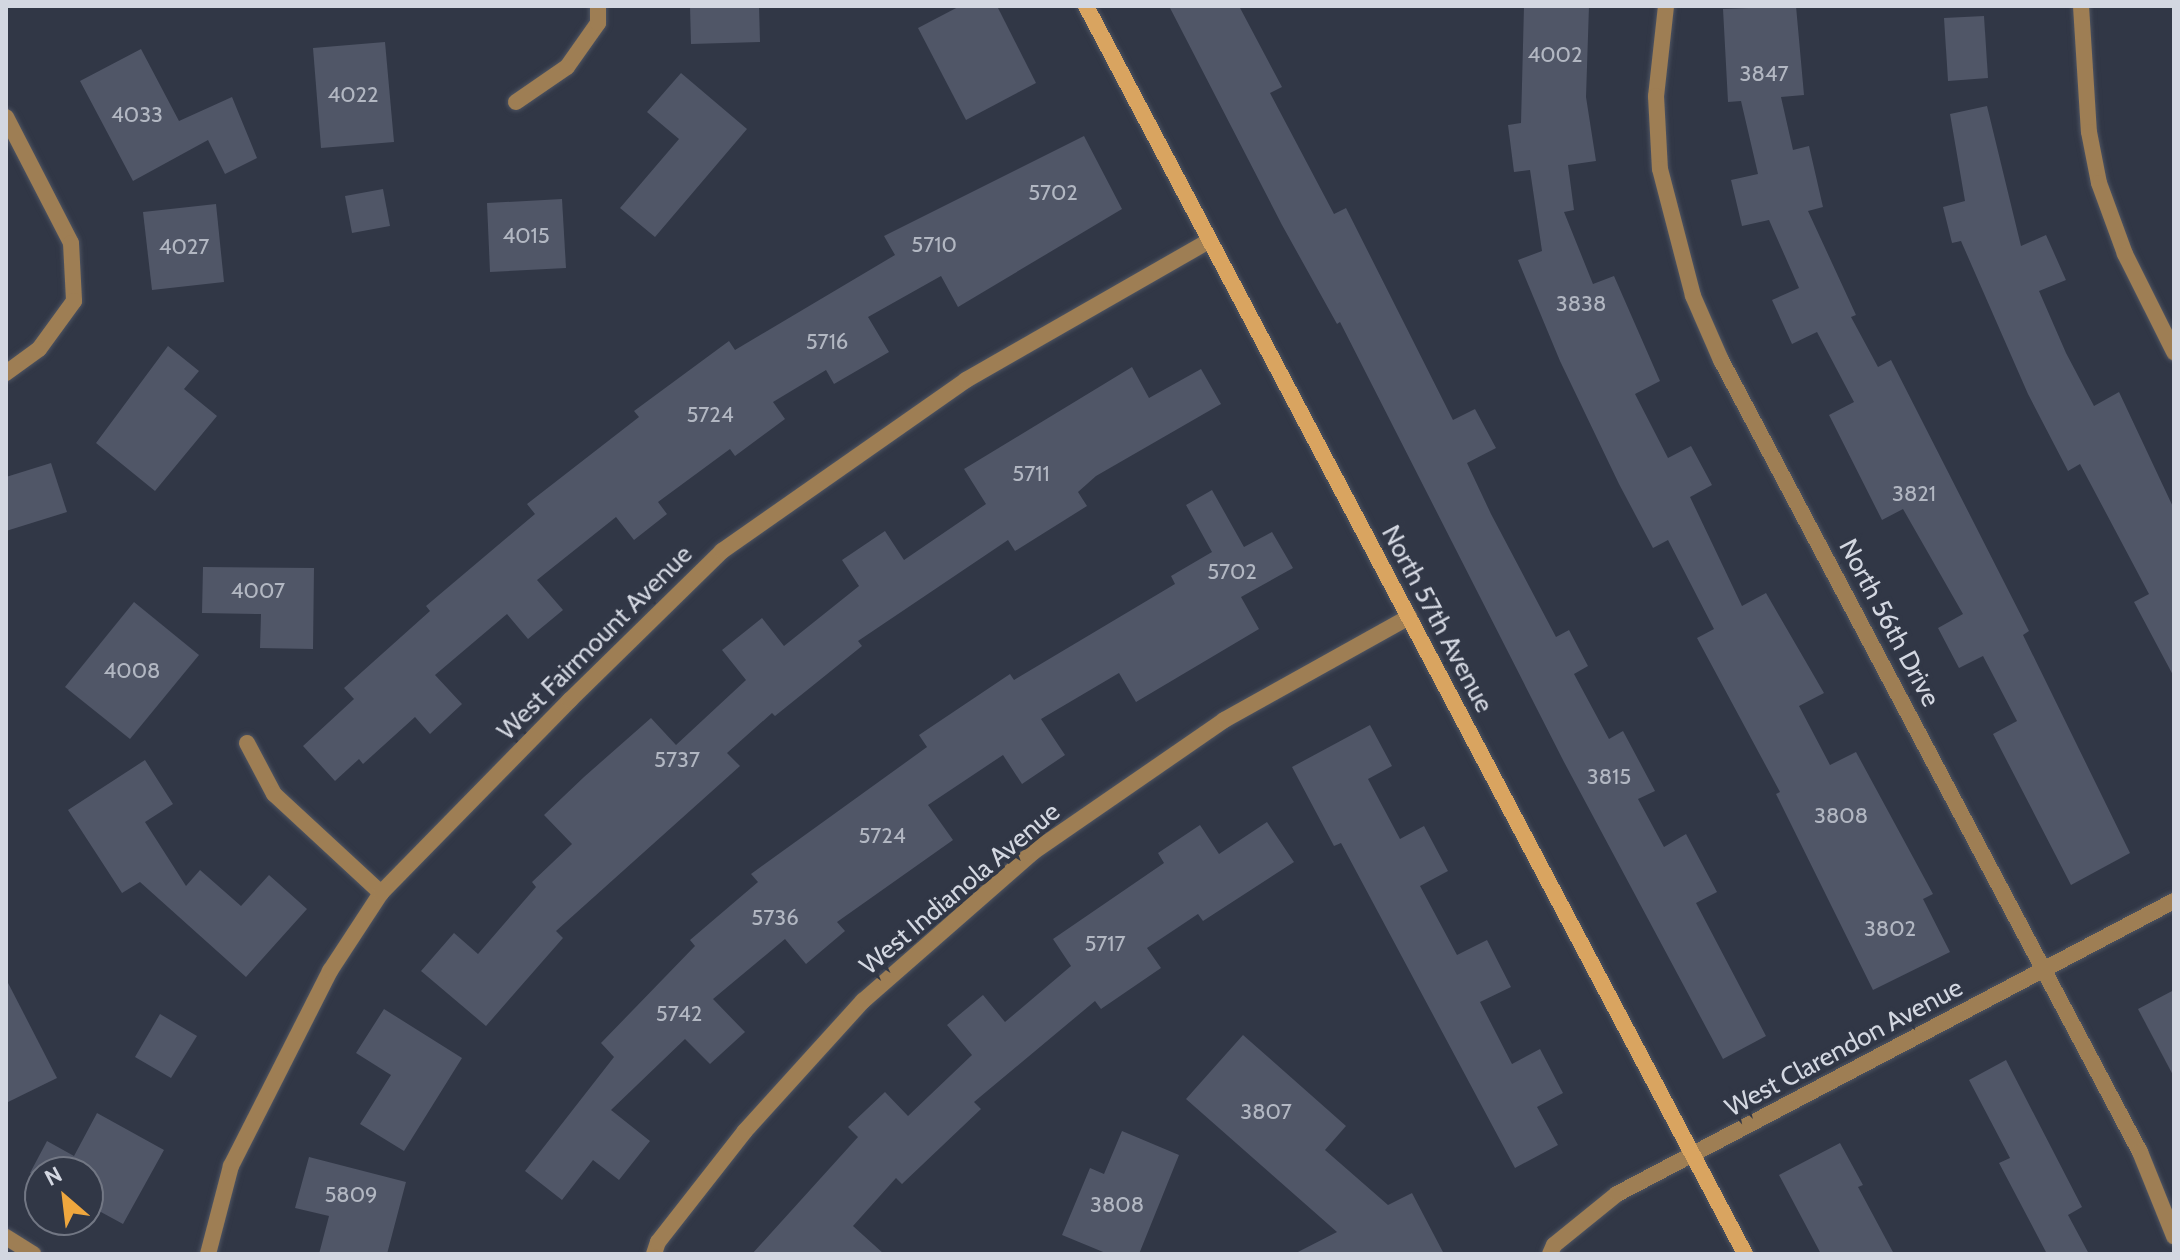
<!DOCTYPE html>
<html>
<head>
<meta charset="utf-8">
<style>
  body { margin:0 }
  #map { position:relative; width:2180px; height:1260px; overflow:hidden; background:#313746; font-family:Cabin,sans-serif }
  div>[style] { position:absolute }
  .building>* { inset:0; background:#505667 }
  .roads { filter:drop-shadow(0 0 2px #4e5462) drop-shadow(0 0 2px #4e5462) }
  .street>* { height:16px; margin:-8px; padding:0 8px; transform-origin:8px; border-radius:8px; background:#9e7e54 }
  .secondary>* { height:16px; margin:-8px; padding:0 8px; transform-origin:8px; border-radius:8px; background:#d9a460 }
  span { translate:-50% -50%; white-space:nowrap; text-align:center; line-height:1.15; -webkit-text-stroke:8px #313746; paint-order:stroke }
  .number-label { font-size:22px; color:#b2b7c2 }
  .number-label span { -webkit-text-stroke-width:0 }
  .street-label { font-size:26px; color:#d3d7e1 }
  .frame { position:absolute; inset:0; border:8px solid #d3d7e1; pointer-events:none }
  .north { position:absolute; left:24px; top:1156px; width:80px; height:80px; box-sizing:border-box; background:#313746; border:2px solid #727784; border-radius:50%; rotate:332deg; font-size:22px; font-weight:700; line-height:32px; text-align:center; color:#d3d7e1 }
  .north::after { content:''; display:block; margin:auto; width:28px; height:36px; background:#efa73e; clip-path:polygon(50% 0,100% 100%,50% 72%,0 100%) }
</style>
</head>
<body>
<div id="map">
  <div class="building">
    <div style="clip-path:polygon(690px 6px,759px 6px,760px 42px,691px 44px)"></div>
    <div style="clip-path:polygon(960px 6px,997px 6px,1036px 83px,966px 120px,918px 28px)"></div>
    <div style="clip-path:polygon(1169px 6px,1239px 6px,1282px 87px,1270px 93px,1334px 214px,1346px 208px,1453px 420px,1475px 409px,1496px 448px,1467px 463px,1491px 514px,1556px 637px,1569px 630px,1588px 666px,1574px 674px,1609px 739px,1623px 731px,1655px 791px,1638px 799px,1664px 847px,1686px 834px,1717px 892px,1696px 903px,1766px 1036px,1723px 1059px,1564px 762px,1340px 322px,1337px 324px,1282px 225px)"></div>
    <div style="clip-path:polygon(1524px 6px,1589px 6px,1586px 97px,1596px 161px,1568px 165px,1574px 210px,1564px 212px,1593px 284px,1614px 276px,1660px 381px,1635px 394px,1668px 458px,1691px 446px,1712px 485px,1690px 497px,1742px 606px,1766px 593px,1824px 693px,1799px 706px,1830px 765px,1856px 752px,1933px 894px,1923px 899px,1950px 952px,1873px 990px,1776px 794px,1780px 792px,1697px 638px,1714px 629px,1668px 540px,1653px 548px,1619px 484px,1560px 361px,1518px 260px,1542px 251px,1530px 170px,1514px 172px,1508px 125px,1521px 123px)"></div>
    <div style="clip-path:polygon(1796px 6px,1804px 95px,1781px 97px,1793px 150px,1809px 146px,1823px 207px,1808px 211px,1856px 315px,1851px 317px,1878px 367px,1891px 360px,2029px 631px,2023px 635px,2130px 853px,2071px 885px,1993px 734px,2017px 721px,1983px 656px,1959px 668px,1938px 628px,1963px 614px,1903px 509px,1882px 520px,1829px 415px,1854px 402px,1817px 332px,1792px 344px,1772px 300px,1799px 288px,1769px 220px,1742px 226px,1731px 180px,1758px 174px,1741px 101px,1728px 102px,1723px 9px)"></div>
    <div style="clip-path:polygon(1984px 16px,1988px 78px,1948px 81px,1944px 18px)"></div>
    <div style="clip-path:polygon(385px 42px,394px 142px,321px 148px,313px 48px)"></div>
    <div style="clip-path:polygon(141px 49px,179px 121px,232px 97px,257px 158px,225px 174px,208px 140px,133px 181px,80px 81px)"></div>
    <div style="clip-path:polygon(681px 73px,747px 129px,655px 237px,620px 208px,679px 139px,647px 112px)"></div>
    <div style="clip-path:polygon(1987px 106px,2021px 246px,2046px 235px,2066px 280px,2039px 291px,2066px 353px,2094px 406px,2119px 392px,2174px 509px,2174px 677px,2134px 602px,2149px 594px,2080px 464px,2068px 471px,2028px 394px,1961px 241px,1952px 243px,1943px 207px,1965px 201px,1950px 114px)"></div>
    <div style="clip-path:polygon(1084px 136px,1122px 209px,958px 307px,941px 276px,868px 317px,889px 352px,834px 384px,826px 370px,773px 402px,785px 419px,735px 456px,730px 449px,658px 502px,667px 514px,634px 540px,616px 517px,537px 580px,563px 610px,528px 639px,507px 614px,435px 675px,462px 704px,430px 734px,415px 717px,363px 764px,359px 759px,335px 781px,303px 746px,354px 699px,344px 688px,430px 611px,426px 606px,535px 514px,527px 504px,639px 417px,634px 411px,729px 341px,735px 350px,895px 255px,884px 236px)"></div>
    <div style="clip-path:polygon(383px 189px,390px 226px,352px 233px,345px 196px)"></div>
    <div style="clip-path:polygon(562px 199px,566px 268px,490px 272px,487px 203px)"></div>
    <div style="clip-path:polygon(216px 204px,224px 282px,152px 290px,143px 212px)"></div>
    <div style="clip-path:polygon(168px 346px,199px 371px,184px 389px,217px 416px,155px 491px,96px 443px)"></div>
    <div style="clip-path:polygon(1132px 367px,1149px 398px,1201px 369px,1221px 404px,1096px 476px,1078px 492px,1087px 506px,1015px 551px,1008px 540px,858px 641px,862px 646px,775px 716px,772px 713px,727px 753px,740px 766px,556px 931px,563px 938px,486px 1026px,421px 971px,454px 933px,478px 954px,536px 887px,532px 882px,572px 844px,544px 815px,584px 777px,651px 718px,676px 745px,746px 680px,722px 650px,762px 618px,784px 646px,859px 586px,842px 560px,885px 531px,904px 560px,986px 504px,964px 469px)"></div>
    <div style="clip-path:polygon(51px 463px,67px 512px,6px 531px,6px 477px)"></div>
    <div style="clip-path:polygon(1212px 490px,1244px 547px,1272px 532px,1293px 568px,1241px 597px,1259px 629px,1136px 702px,1119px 673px,1041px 719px,1065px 755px,1022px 784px,1003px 755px,928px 805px,953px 840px,837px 922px,845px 931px,806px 964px,785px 939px,713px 999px,745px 1032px,710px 1064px,685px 1039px,611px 1110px,650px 1141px,619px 1180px,593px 1160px,562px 1200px,525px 1171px,614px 1057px,601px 1043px,695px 946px,690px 940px,758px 882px,751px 874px,927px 747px,919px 735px,1010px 674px,1014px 680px,1175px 584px,1171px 576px,1212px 552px,1186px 505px)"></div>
    <div style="clip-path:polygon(203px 567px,314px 568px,313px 649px,260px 648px,261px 614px,202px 613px)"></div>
    <div style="clip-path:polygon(134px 602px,199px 655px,130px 739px,65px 687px)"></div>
    <div style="clip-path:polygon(1370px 725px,1392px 766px,1368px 779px,1400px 839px,1424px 826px,1448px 871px,1420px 886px,1457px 955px,1487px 940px,1511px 987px,1480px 1002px,1512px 1064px,1540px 1049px,1563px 1093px,1537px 1107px,1558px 1145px,1515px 1168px,1341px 843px,1334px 846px,1292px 767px)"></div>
    <div style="clip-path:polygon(145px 760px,173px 804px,145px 822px,186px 886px,200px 870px,241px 906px,269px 875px,307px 909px,246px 977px,140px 882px,122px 893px,68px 810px)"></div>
    <div style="clip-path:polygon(1267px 822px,1294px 862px,1203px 921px,1198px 914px,1147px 948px,1161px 968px,1101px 1009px,1095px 1001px,974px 1102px,981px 1109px,902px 1184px,896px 1178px,853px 1226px,884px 1254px,752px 1254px,858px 1137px,848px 1127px,885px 1092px,908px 1116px,972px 1055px,947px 1025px,983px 995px,1005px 1022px,1071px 966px,1053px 939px,1164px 863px,1158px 853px,1200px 825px,1219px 854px)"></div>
    <div style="clip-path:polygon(6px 979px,57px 1078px,6px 1103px)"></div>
    <div style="clip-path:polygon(2174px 990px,2174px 1077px,2138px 1009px)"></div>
    <div style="clip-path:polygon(384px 1009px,462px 1058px,404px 1151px,360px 1124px,391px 1075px,356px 1053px)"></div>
    <div style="clip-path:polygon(160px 1014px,197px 1036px,171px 1078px,135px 1057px)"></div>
    <div style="clip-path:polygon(1243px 1035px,1346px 1126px,1325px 1150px,1388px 1205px,1412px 1193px,1444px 1254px,1294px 1254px,1337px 1232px,1186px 1099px)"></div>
    <div style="clip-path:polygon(2006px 1060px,2082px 1207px,2068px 1215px,2089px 1254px,2047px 1254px,1999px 1163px,2010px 1158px,1969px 1080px)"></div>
    <div style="clip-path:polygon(97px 1113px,164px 1150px,123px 1224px,88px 1205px,88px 1172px,40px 1172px,40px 1179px,30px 1173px,47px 1141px,74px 1156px)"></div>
    <div style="clip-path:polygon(1122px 1131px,1179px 1155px,1139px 1254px,1108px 1254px,1062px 1235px,1090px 1168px,1104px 1174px)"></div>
    <div style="clip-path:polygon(1840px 1143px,1863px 1185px,1858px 1187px,1894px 1254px,1821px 1254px,1779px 1175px)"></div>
    <div style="clip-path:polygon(309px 1157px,406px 1182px,387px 1254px,319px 1254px,329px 1216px,295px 1208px)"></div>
  </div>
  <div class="roads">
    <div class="street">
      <div style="left:1666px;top:6px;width:91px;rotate:96.3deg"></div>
      <div style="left:1656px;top:96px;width:73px;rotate:86.9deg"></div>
      <div style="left:1660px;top:169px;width:131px;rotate:75.4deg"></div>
      <div style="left:1693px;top:296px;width:70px;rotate:66.4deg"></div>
      <div style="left:1721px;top:360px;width:896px;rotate:62.12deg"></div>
      <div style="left:2140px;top:1152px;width:91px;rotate:68deg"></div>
      <div style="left:2081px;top:6px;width:126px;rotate:86.4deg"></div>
      <div style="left:2089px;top:132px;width:52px;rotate:78.9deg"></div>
      <div style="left:2099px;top:183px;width:76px;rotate:69.9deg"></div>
      <div style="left:2125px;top:254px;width:110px;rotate:63.4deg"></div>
      <div style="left:516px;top:102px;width:62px;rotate:-34.5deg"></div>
      <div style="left:567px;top:67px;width:54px;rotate:-54.8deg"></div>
      <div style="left:598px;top:23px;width:17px;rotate:-90deg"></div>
      <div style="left:6px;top:117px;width:142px;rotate:62.7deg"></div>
      <div style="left:71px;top:243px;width:58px;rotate:87deg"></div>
      <div style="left:74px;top:301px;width:59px;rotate:126.1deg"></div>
      <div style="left:39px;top:349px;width:41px;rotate:144deg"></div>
      <div style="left:247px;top:743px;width:58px;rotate:62.1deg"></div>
      <div style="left:274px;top:794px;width:146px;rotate:42.8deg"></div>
      <div style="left:6px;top:1237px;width:32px;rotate:32deg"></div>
      <div style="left:208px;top:1254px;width:91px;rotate:-75.4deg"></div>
      <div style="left:231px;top:1166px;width:219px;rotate:-63.1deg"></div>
      <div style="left:330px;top:971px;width:93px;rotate:-56.8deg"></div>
      <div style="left:381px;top:893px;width:270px;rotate:-45.6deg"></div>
      <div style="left:570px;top:700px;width:213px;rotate:-44.4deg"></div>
      <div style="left:722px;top:551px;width:298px;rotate:-35deg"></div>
      <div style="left:966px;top:380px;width:278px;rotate:-29.8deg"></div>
      <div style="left:654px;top:1254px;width:13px;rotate:-72deg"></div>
      <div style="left:658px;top:1242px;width:141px;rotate:-51.9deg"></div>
      <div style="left:745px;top:1131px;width:176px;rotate:-47.8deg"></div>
      <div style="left:863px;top:1001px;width:226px;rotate:-41.2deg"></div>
      <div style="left:1033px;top:852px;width:232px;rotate:-34.6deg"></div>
      <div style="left:1224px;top:720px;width:212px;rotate:-29.1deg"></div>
      <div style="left:1550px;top:1254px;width:10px;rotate:-66deg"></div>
      <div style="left:1554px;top:1245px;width:81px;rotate:-39deg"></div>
      <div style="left:1617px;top:1194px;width:629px;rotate:-27.75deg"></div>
    </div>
    <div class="secondary">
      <div style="left:1086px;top:6px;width:1411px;rotate:62.16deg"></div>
    </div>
  </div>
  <div class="number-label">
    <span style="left:1555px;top:55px">4002</span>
    <span style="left:1764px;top:74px">3847</span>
    <span style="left:353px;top:95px">4022</span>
    <span style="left:137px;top:115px">4033</span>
    <span style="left:1053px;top:193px">5702</span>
    <span style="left:526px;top:236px">4015</span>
    <span style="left:934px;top:245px">5710</span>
    <span style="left:184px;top:247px">4027</span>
    <span style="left:1581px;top:304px">3838</span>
    <span style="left:827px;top:342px">5716</span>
    <span style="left:710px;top:415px">5724</span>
    <span style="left:1031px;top:474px">5711</span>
    <span style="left:1914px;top:494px">3821</span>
    <span style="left:1232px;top:572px">5702</span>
    <span style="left:258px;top:591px">4007</span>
    <span style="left:132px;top:671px">4008</span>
    <span style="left:677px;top:760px">5737</span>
    <span style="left:1609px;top:777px">3815</span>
    <span style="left:1841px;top:816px">3808</span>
    <span style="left:882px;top:836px">5724</span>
    <span style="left:775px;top:918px">5736</span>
    <span style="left:1890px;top:929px">3802</span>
    <span style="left:1105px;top:944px">5717</span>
    <span style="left:679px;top:1014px">5742</span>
    <span style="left:1266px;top:1112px">3807</span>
    <span style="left:351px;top:1195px">5809</span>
    <span style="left:1117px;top:1205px">3808</span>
  </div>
  <div class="street-label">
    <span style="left:1437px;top:619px;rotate:62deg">North 57th Avenue</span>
    <span style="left:1889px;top:623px;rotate:62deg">North 56th Drive</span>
    <span style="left:595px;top:643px;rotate:-45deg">West Fairmount Avenue</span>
    <span style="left:960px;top:889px;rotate:-40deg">West Indianola Avenue</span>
    <span style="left:1844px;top:1048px;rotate:-28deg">West Clarendon Avenue</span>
  </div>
  <div class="frame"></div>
  <div class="north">N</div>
</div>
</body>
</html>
